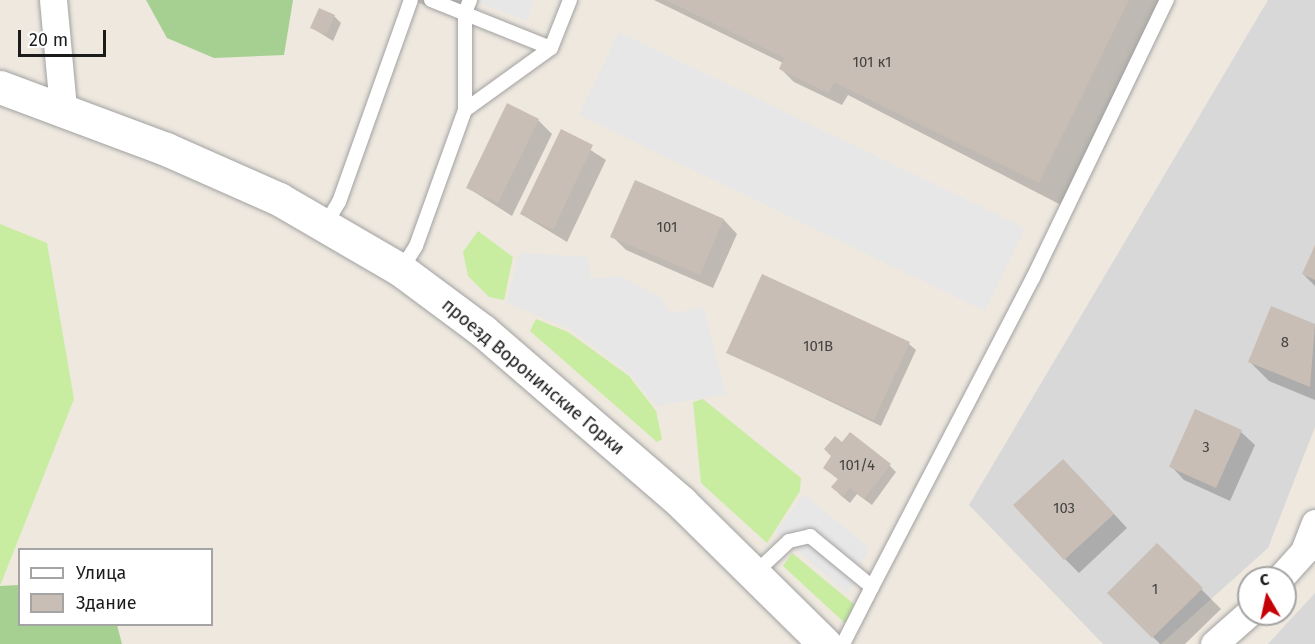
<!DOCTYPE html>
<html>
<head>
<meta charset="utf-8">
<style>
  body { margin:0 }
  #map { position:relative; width:1315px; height:644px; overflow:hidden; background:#eee8df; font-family:"Fira Sans",sans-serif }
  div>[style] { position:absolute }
  .residential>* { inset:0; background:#d9d8d8 }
  .grass>* { inset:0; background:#c8eda0 }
  .forest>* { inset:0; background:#a6d091 }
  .parking>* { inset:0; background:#e7e7e7 }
  .shadow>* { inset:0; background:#0003 }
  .building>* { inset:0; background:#c9beb5 }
  .roads { filter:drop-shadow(0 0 2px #a2a2a2) drop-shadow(0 0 2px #a2a2a2) }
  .service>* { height:14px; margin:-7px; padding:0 7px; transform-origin:7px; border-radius:7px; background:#fff }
  .minor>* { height:27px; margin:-13.5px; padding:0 13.5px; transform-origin:13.5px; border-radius:13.5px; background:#fff }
  .tertiary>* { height:33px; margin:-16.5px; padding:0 16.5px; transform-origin:16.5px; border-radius:16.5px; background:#fff }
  span { translate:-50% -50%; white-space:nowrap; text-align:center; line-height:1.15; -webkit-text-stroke:4.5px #fff; paint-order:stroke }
  .number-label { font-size:15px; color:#464442 }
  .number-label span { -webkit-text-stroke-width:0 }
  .street-label { font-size:18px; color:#1b1b1b }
  .legend { position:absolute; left:18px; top:548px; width:195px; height:78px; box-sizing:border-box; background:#fff; border:2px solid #a4a4a4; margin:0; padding:8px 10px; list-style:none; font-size:18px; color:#1b1b1b }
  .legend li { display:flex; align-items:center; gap:12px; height:30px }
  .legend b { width:30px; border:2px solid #a4a4a4 }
  .north { position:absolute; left:1237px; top:566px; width:60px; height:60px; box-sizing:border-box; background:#fff; border:2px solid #a4a4a4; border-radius:50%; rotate:351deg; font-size:16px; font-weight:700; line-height:24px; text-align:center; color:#1b1b1b }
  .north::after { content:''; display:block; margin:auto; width:21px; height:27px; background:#c60007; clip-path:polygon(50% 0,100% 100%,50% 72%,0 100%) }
  .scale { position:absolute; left:18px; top:30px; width:88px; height:27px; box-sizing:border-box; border:3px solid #1b1b1b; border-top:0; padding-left:8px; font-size:18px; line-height:21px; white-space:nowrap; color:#1b1b1b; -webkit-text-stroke:4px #fff; paint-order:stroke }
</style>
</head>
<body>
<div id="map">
  <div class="residential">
    <div style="clip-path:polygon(1268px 0,1315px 0,1315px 427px,1268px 548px,1161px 644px,1103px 644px,969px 505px)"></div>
    <div style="clip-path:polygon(1315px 593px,1315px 644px,1268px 644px)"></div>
  </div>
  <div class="grass">
    <div style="clip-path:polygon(0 224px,47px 243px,74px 399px,0 586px)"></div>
    <div style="clip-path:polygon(478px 231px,513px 257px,504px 300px,489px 297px,468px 276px,463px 252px)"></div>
    <div style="clip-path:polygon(536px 319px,568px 332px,629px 376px,656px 411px,662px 439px,657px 442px,530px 331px)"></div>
    <div style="clip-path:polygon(703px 399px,801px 478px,800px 491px,767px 543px,701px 483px,693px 402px)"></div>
    <div style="clip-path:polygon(792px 553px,855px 605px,847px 625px,783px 566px)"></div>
  </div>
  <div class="forest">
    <div style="clip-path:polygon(146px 0,293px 0,284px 55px,214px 58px,167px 38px)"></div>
    <div style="clip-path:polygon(19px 585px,20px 624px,117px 625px,122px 644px,0 644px,0 586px)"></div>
  </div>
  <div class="parking">
    <div style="clip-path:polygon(473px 0,534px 0,526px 21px)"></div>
    <div style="clip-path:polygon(619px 32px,1025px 228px,985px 311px,579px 115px)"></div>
    <div style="clip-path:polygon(519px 253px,588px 257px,591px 279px,619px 276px,660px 297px,670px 314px,703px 307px,726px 394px,656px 406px,631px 375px,570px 329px,507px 303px)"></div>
    <div style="clip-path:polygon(804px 494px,869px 548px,848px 594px,776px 532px)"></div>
  </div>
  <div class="shadow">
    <div style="clip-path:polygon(412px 0,469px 0,461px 20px)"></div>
    <div style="clip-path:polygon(654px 0,1164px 0,1063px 206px,848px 95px,842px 105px,794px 82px,780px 68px,783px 63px)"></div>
    <div style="clip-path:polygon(334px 16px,341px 23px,333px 41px,312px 28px)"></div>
    <div style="clip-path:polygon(538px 120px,552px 134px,512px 216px,468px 188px)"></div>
    <div style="clip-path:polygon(561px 131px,606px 160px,567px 242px,521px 214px)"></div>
    <div style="clip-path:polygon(724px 220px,737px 234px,713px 288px,626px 250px,612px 236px)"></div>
    <div style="clip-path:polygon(1315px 249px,1315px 286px,1303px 274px)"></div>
    <div style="clip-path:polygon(1272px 308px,1315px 325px,1315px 400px,1269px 381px,1250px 362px)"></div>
    <div style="clip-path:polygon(909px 344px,916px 350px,881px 426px,728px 352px)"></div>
    <div style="clip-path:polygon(1196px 411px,1241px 432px,1255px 445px,1230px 501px,1184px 480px,1171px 466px)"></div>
    <div style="clip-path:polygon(890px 466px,896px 472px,872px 505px,857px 494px,850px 503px,839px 494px,839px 480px,825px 468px)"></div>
    <div style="clip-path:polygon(1077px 474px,1127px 528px,1079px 573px,1065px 559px)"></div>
    <div style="clip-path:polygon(1157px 545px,1221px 609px,1185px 644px,1160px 644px,1109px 593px)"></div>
  </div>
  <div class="building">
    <div style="clip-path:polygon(666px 0,1129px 0,1039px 183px,834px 82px,828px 93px,779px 69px,784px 58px)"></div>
    <div style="clip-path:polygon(319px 8px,335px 15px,326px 35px,310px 28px)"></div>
    <div style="clip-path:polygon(507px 103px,539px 119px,498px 203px,466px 188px)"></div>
    <div style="clip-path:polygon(561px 129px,593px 145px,553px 230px,520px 214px)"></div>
    <div style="clip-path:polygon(635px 180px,724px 219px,700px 275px,610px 237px)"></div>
    <div style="clip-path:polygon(1315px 245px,1315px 280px,1302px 274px)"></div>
    <div style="clip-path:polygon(762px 274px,910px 342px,874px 420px,726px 353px)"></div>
    <div style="clip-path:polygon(1271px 306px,1315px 324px,1310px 387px,1248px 362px)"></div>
    <div style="clip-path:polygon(1195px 409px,1242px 430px,1216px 488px,1169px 467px)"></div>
    <div style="clip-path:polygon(850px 432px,891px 464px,864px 499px,850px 488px,843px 497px,831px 487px,838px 479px,823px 468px,831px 456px,824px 449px,835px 436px,842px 442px)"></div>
    <div style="clip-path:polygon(1063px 459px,1114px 514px,1064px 560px,1013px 505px)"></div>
    <div style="clip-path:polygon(1157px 543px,1203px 588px,1152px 638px,1107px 593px)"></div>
  </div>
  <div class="roads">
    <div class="service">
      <div style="left:431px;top:0;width:129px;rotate:21.8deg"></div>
      <div style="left:465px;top:110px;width:106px;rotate:-35.8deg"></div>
      <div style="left:551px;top:48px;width:52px;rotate:-68.4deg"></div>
      <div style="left:325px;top:225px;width:27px;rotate:-59deg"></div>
      <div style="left:339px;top:202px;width:214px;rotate:-70.4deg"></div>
      <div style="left:401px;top:270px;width:28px;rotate:-58deg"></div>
      <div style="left:416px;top:246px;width:145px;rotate:-70.2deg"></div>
      <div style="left:465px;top:110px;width:98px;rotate:-90deg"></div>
      <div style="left:465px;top:12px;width:13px;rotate:-67deg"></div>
      <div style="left:754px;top:574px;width:48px;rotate:-43.3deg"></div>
      <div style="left:789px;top:541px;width:22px;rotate:-13deg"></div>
      <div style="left:810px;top:536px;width:80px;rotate:39.4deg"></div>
      <div style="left:872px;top:587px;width:64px;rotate:117deg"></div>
      <div style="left:872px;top:587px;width:348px;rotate:-62.5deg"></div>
      <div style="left:1033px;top:278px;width:309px;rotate:-64.3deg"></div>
    </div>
    <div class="minor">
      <div style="left:53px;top:0;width:108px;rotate:84.7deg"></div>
      <div style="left:1280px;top:578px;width:36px;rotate:-48deg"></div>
      <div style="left:1304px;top:551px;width:30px;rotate:-69deg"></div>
      <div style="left:1214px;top:644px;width:47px;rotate:-41.5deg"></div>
    </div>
    <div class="tertiary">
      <div style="left:0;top:87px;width:177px;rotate:20.5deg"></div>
      <div style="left:166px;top:149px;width:124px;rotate:23.9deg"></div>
      <div style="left:279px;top:199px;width:141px;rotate:30.2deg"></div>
      <div style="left:401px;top:270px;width:102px;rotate:36.6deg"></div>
      <div style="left:483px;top:331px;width:262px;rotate:40.8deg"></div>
      <div style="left:681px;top:502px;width:202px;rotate:44.6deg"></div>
    </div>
  </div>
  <div class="number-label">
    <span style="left:872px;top:63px">101 к1</span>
    <span style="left:667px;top:228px">101</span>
    <span style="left:1285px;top:343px">8</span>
    <span style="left:818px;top:347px">101В</span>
    <span style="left:1206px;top:448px">3</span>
    <span style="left:857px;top:466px">101/4</span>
    <span style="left:1064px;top:509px">103</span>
    <span style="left:1155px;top:590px">1</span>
  </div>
  <div class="street-label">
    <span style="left:533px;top:377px;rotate:40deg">проезд Воронинские Горки</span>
  </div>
  <ul class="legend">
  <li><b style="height:8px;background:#fff"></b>Улица</li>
  <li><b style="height:16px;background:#c9beb5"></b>Здание</li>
  </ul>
  <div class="north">С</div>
  <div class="scale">20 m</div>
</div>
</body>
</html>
